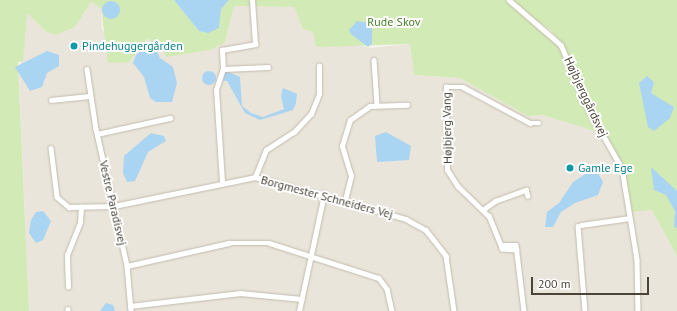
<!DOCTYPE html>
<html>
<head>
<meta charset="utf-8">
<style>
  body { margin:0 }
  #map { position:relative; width:677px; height:311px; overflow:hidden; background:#f6f3ec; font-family:"PT Sans",sans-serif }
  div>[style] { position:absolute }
  .residential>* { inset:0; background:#eae5da }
  .green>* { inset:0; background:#d2eab5 }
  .water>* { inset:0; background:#a9d4f2 }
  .round { border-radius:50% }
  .roads { filter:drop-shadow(0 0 1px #c2bbae) drop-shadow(0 0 1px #c2bbae) }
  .street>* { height:4.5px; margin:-2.25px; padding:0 2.25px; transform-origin:2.25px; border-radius:2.25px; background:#fff }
  .dots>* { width:11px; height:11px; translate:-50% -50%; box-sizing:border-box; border:2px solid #fff; border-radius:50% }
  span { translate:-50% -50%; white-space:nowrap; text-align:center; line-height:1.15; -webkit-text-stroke:4px #fff; paint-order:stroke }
  .park-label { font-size:12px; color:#4a7f2a }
  .culture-label { font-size:12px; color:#0d838f }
  .left { translate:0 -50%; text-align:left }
  .street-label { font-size:12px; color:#4b4439 }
  .scale { position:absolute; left:531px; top:277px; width:118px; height:18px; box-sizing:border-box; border:2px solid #4b4439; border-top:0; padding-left:5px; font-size:12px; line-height:14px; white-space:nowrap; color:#4b4439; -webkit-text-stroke:3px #fff; paint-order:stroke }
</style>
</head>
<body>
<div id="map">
  <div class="residential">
    <div style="clip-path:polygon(91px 2px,101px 8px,102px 29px,129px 62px,147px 39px,162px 46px,225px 42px,234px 6px,294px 7px,303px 29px,370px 48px,410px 44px,414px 75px,460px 78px,528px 116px,542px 115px,598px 132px,620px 168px,627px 212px,652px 210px,677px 256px,677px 311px,29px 311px,19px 77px,26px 12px,45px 31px,75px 27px)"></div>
  </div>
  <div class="green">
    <div style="clip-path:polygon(0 0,174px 0,199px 31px,219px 28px,221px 8px,229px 0,506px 0,560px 46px,598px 132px,542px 115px,528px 116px,460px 78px,414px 75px,410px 44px,316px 47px,313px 32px,303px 29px,294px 7px,234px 6px,225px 42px,210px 50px,166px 57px,162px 46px,147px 39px,129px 62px,108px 63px,101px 8px,91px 2px,75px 27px,56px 35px,45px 31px,27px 13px,23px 61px,18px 62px,29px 311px,0 311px)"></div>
    <div style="clip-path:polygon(515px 0,677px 0,677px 256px,652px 210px,631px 212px,623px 166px,593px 112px,562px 43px,550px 30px,512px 3px)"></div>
  </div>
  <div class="water">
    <div style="clip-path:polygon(174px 0,229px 0,221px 9px,219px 28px,208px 33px,199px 31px)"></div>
    <div class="round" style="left:102px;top:1px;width:18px;height:18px"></div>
    <div style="clip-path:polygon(357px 21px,368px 23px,372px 29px,372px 44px,368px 47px,351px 34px,349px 30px)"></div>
    <div style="clip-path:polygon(152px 41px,160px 58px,173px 67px,177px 83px,172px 102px,156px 102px,150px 98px,144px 77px,133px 63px,136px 55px)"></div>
    <div style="clip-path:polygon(47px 51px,59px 55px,59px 66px,47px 73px,42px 87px,30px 91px,15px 67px)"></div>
    <div style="clip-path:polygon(226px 71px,240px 77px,242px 106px,251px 113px,263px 117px,284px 109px,281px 96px,283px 88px,297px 94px,296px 103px,293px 110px,260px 120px,245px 113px,227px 81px,221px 80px)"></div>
    <div class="round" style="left:202px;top:71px;width:14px;height:14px"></div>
    <div style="clip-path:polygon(647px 76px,654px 82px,651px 93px,674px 107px,670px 118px,654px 131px,648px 127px,639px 83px)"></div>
    <div style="clip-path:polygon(386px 132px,411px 146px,409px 160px,377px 162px,375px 136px)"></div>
    <div style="clip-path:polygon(151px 133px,164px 136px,166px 141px,148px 152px,135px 181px,127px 182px,123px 173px,124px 156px)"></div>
    <div style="clip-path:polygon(651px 167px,677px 191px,677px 228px,674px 227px,675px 211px,666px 195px,654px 190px)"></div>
    <div style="clip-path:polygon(590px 171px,598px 173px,603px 182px,598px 195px,575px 203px,561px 212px,553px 227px,545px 227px,547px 212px,559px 203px,573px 182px)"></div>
    <div style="clip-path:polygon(43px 211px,51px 221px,43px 240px,36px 243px,29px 233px,31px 220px,36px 212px)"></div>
    <div style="clip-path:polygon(106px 303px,113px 305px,115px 311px,100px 311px)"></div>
  </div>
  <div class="roads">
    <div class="street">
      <div style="left:509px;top:0;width:69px;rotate:40.9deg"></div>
      <div style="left:561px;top:45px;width:73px;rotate:66.6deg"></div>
      <div style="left:590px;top:112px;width:64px;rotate:60.3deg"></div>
      <div style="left:622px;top:168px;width:93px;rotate:80.7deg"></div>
      <div style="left:637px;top:260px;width:51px;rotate:88.9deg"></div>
      <div style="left:374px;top:60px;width:44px;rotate:86.1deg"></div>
      <div style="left:87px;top:69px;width:61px;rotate:81.5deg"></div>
      <div style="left:96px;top:129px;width:140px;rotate:77.2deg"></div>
      <div style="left:127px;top:266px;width:45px;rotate:84.9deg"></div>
      <div style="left:223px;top:69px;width:45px;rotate:-2.5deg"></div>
      <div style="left:51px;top:100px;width:38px;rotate:-6deg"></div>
      <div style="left:97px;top:134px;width:75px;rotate:-12.4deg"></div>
      <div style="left:51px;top:148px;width:49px;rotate:83deg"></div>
      <div style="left:57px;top:197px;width:16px;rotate:40deg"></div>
      <div style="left:69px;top:207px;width:45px;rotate:-1.3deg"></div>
      <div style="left:114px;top:206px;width:144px;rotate:-11.6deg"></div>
      <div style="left:255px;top:177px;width:157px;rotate:15.5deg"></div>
      <div style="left:406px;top:219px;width:23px;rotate:29deg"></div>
      <div style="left:426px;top:230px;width:33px;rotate:52deg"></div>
      <div style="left:446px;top:256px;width:56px;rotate:81.7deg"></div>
      <div style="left:255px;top:177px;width:29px;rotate:-68deg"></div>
      <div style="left:266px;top:150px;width:33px;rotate:-33deg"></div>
      <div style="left:294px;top:132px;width:25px;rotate:-47deg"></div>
      <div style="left:311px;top:114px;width:22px;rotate:-68deg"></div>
      <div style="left:319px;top:94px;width:28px;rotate:-90deg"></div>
      <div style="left:222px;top:182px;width:92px;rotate:-93.7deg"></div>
      <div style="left:216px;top:90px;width:22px;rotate:-72deg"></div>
      <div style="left:223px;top:69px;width:19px;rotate:-93deg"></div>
      <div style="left:222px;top:50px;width:34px;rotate:-10deg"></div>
      <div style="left:255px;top:44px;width:44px;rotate:-93.9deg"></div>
      <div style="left:345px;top:200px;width:25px;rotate:-76deg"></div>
      <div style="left:351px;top:176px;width:31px;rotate:-107deg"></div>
      <div style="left:342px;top:146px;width:27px;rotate:-73deg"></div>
      <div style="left:350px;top:120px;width:24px;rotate:-35deg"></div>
      <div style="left:370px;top:106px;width:37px;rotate:-2deg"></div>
      <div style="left:484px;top:209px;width:14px;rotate:-36deg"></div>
      <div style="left:495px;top:201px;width:33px;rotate:-20deg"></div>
      <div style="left:526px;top:190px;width:6px;rotate:72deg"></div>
      <div style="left:581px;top:225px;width:49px;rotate:-8.1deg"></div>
      <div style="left:578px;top:226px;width:85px;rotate:85.3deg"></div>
      <div style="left:501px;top:245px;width:15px"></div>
      <div style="left:516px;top:245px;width:66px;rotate:83.1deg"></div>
      <div style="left:517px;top:250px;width:15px;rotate:-176deg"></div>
      <div style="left:502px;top:249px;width:35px;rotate:-112deg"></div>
      <div style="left:489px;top:217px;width:43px;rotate:-135.9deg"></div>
      <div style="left:458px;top:187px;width:20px;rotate:-123deg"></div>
      <div style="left:447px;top:170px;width:83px;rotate:-90.7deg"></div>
      <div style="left:446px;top:87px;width:17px"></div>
      <div style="left:463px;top:87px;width:76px;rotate:28.2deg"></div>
      <div style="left:530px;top:123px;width:9px"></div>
      <div style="left:127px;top:266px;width:105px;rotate:-12.7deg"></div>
      <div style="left:229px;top:243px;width:40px"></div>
      <div style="left:269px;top:243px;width:115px;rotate:17.7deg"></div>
      <div style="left:379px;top:278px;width:14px;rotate:54deg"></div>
      <div style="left:387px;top:289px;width:23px;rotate:77deg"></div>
      <div style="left:68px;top:287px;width:32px;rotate:-92deg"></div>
      <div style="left:67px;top:255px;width:35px;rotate:-68deg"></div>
      <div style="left:80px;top:222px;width:15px;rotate:-86deg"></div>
      <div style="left:130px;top:306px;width:111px;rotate:-6.7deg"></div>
      <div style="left:240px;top:293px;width:62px;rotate:5.5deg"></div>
      <div style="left:68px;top:309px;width:2px;rotate:90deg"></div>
      <div style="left:299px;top:311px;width:120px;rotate:-77.9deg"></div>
    </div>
  </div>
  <div class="dots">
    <div style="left:74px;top:46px;background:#0f9aa8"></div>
    <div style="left:570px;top:168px;background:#0f9aa8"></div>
  </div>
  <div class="park-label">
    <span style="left:394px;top:22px">Rude Skov</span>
  </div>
  <div class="culture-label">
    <span class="left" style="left:82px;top:46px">Pindehuggergården</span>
    <span class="left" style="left:578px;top:168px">Gamle Ege</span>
  </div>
  <div class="street-label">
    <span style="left:586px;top:97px;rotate:65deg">Højbjerggårdsvej</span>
    <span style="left:447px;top:128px;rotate:-91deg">Højbjerg Vang</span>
    <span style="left:327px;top:197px;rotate:15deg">Borgmester Schneiders Vej</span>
    <span style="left:113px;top:203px;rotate:77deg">Vestre Paradisvej</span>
  </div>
  <div class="scale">200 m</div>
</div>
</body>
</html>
